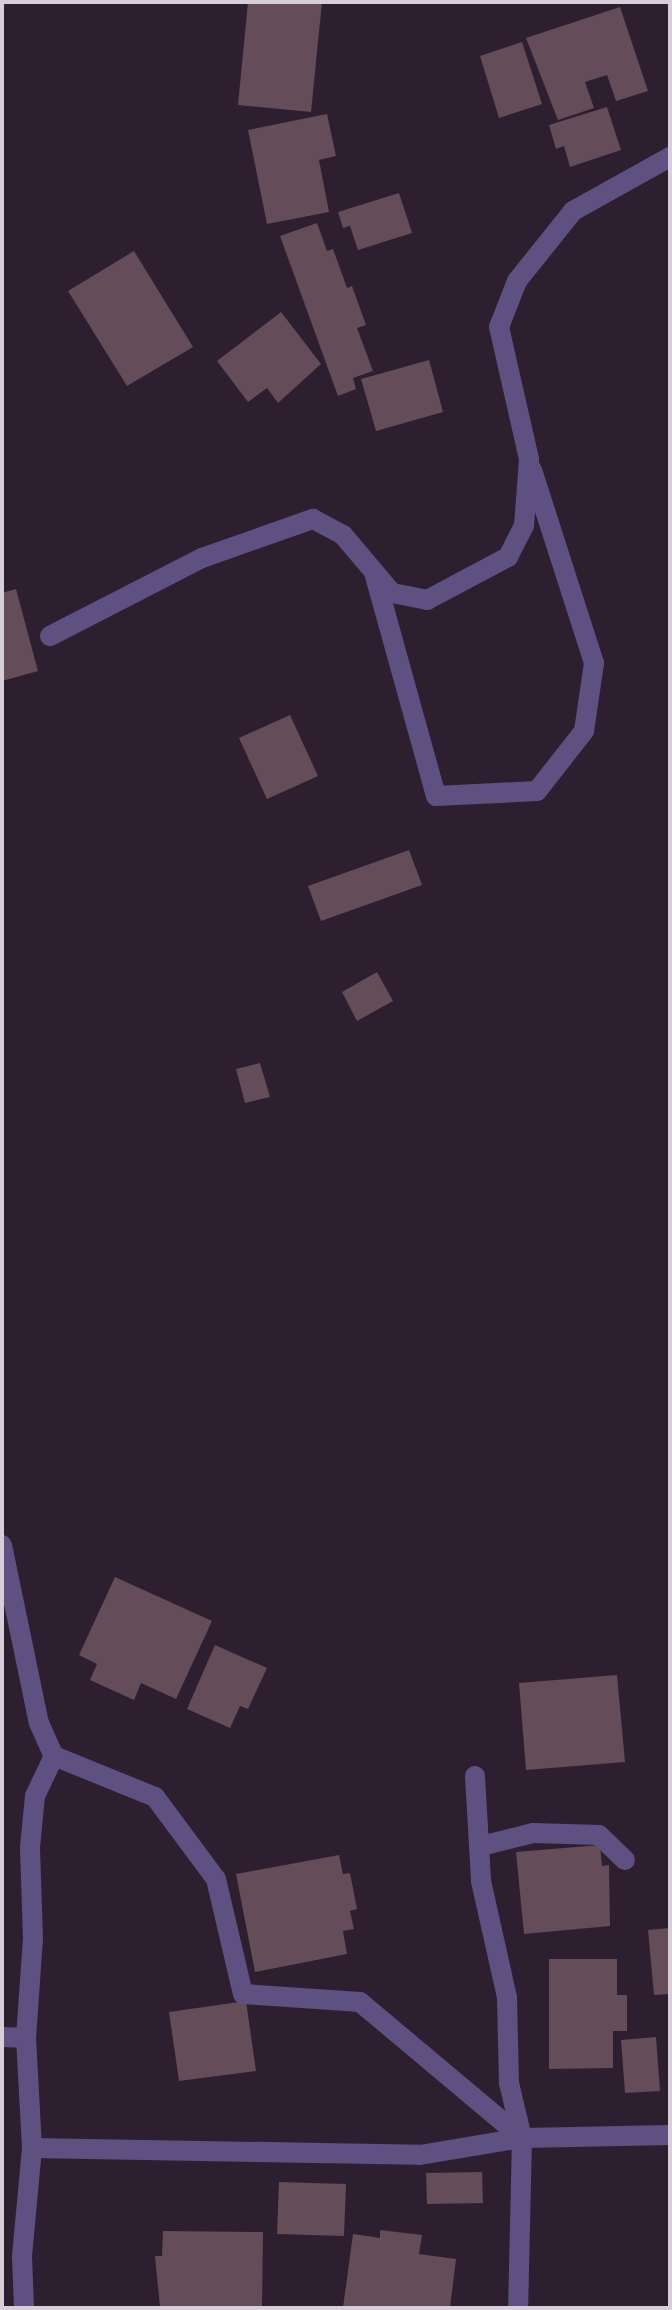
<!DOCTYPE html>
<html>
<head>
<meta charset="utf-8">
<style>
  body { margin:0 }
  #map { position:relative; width:672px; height:2310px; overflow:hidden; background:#2d1f30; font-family:"Noto Sans",sans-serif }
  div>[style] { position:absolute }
  .building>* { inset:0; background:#644c58 }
  .minor>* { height:20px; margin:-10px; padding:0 10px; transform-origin:10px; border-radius:10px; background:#5e5181 }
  span { translate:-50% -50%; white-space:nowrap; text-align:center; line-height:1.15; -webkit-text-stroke:8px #120b13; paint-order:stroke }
  .frame { position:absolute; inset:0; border:4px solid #d7ced9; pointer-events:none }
</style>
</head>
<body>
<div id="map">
  <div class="building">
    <div style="clip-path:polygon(248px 2px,322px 2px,311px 112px,238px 105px)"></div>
    <div style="clip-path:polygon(620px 7px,648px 91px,616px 101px,607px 75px,585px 82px,594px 108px,558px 120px,526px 38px)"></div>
    <div style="clip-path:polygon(522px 42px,542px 104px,499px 118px,480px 56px)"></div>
    <div style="clip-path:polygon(607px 107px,621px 150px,570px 167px,564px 146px,556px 149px,549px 125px)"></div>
    <div style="clip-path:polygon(327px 114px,336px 156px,319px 160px,329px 212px,267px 224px,248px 130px)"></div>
    <div style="clip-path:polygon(399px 193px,412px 233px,358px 250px,350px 226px,343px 228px,338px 212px)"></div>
    <div style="clip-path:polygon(317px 223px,327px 251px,333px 249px,347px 288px,352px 286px,366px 325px,357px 328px,373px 371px,353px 378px,356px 389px,338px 396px,280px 236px)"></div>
    <div style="clip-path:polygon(134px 251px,193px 347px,127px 386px,68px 291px)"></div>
    <div style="clip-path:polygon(281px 312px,321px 364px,278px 403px,267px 388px,248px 402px,217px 361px)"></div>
    <div style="clip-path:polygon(429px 360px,443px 412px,376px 431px,361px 379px)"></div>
    <div style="clip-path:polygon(16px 589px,38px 671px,2px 681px,2px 593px)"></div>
    <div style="clip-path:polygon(290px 715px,318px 776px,267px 799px,239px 738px)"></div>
    <div style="clip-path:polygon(409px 850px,422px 885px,321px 921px,308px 886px)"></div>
    <div style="clip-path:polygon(377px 972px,393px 1001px,357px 1021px,342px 992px)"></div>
    <div style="clip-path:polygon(260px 1063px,270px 1097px,245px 1103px,236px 1069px)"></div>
    <div style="clip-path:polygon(115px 1577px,212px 1621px,176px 1699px,141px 1683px,134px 1700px,90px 1680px,97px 1664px,79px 1655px)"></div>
    <div style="clip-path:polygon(215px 1645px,267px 1668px,248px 1709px,240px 1706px,230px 1728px,187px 1709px)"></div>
    <div style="clip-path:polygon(617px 1675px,625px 1762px,526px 1770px,519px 1683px)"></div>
    <div style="clip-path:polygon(600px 1845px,602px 1866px,609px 1865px,610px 1926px,524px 1934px,516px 1852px)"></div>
    <div style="clip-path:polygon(339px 1855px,343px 1874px,350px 1873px,357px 1909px,350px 1911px,354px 1929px,343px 1931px,347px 1954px,255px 1972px,236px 1874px)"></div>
    <div style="clip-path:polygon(670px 1928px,670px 1994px,654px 1995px,648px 1930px)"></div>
    <div style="clip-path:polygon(549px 1959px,617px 1959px,617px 1995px,627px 1995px,627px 2031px,613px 2031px,613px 2068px,549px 2069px)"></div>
    <div style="clip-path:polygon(246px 2001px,256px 2071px,179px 2081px,169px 2012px)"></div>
    <div style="clip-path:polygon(656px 2037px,660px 2091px,625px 2093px,621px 2040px)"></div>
    <div style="clip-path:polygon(482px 2172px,483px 2203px,427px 2204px,426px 2173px)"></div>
    <div style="clip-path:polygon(279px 2182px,346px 2184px,344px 2236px,277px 2234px)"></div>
    <div style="clip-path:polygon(380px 2230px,422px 2235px,419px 2254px,456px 2259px,450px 2308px,343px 2308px,353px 2234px,380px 2238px)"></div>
    <div style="clip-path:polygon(163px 2231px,263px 2232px,262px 2308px,160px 2307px,155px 2256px,162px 2256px)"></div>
  </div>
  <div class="minor">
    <div style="left:375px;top:576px;width:228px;rotate:74.5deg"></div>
    <div style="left:436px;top:796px;width:101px;rotate:-2.8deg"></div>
    <div style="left:537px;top:791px;width:76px;rotate:-51.9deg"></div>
    <div style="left:584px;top:731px;width:69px;rotate:-81.6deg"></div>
    <div style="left:594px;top:663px;width:203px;rotate:-107.8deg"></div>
    <div style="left:50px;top:636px;width:171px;rotate:-27.2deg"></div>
    <div style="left:202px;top:558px;width:118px;rotate:-19.4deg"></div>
    <div style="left:313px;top:519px;width:34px;rotate:28deg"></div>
    <div style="left:343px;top:535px;width:76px;rotate:49.8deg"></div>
    <div style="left:392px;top:593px;width:36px;rotate:11deg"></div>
    <div style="left:427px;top:600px;width:92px;rotate:-28deg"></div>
    <div style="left:508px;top:557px;width:35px;rotate:-63deg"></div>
    <div style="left:524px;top:526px;width:67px;rotate:-85.7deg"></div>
    <div style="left:529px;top:459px;width:135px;rotate:-102.8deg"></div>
    <div style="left:499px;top:327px;width:49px;rotate:-68.6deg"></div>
    <div style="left:517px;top:281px;width:90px;rotate:-51.3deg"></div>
    <div style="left:573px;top:211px;width:111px;rotate:-29.1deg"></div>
    <div style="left:2px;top:1545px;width:182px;rotate:78.3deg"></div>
    <div style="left:39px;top:1723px;width:36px;rotate:66deg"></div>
    <div style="left:54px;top:1756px;width:109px;rotate:22.1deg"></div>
    <div style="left:155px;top:1797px;width:102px;rotate:53.4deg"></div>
    <div style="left:216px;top:1879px;width:118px;rotate:76.8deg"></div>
    <div style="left:243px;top:1994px;width:117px;rotate:3.9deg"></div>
    <div style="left:360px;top:2002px;width:212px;rotate:40deg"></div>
    <div style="left:475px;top:1776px;width:105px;rotate:86.7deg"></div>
    <div style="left:481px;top:1881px;width:119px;rotate:77.4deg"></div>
    <div style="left:507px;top:1997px;width:86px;rotate:88.7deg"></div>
    <div style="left:509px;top:2083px;width:57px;rotate:76.7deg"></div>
    <div style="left:522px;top:2138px;width:170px;rotate:91.3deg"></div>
    <div style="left:481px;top:1846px;width:54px;rotate:-14deg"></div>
    <div style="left:533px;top:1833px;width:66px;rotate:1.7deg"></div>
    <div style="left:599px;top:1835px;width:36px;rotate:44deg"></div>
    <div style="left:2px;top:2037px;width:24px;rotate:2deg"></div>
    <div style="left:32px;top:2148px;width:110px;rotate:-93.1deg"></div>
    <div style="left:26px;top:2038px;width:99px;rotate:-86deg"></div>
    <div style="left:33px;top:1939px;width:92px;rotate:-91.9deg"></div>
    <div style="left:30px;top:1847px;width:51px;rotate:-84.4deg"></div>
    <div style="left:35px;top:1796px;width:44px;rotate:-64.6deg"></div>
    <div style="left:24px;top:2308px;width:52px;rotate:-92.2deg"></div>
    <div style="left:22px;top:2256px;width:108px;rotate:-84.7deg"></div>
    <div style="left:32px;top:2148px;width:388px;rotate:1deg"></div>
    <div style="left:420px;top:2155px;width:103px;rotate:-9.5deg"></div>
    <div style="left:522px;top:2138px;width:148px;rotate:-1.2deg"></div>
  </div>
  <div class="frame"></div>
</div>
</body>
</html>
